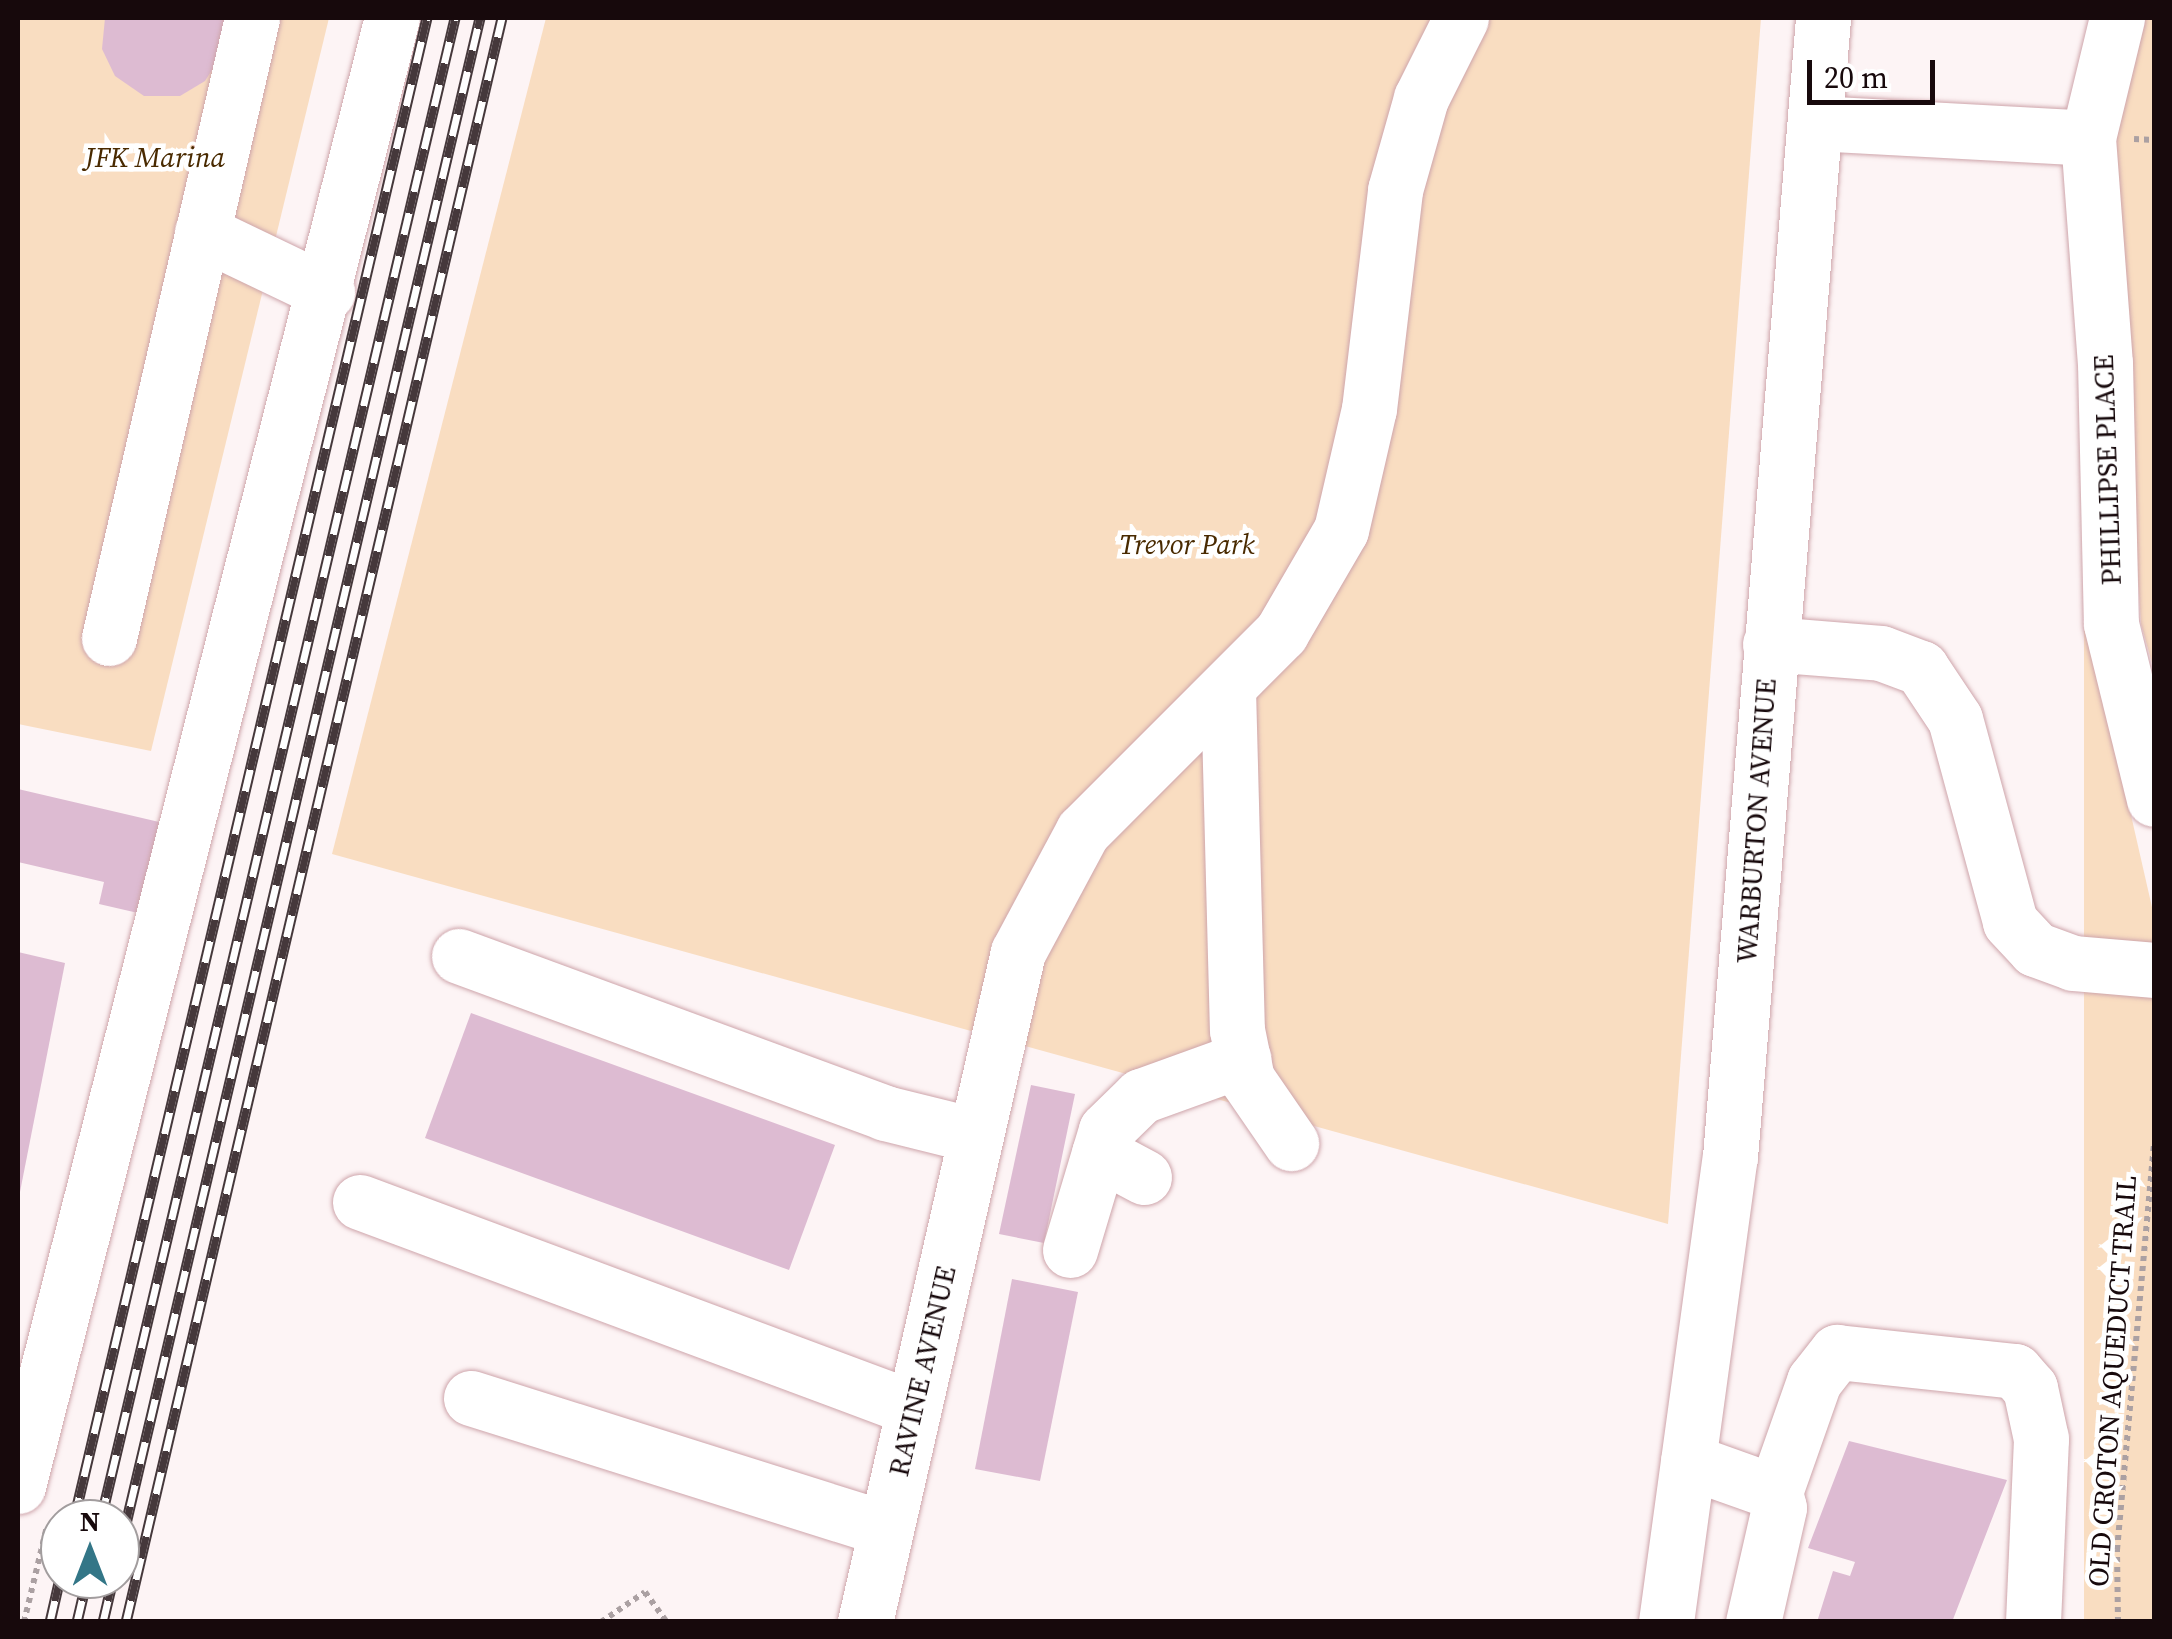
<!DOCTYPE html>
<html>
<head>
<meta charset="utf-8">
<style>
  body { margin:0 }
  #map { position:relative; width:2172px; height:1639px; overflow:hidden; background:#fdf4f5; font-family:"Source Serif 4",serif }
  div>[style] { position:absolute }
  .green>* { inset:0; background:#f9ddc1 }
  .building>* { inset:0; background:#ddbbd2 }
  .path>* { height:6px; margin-top:-3px; transform-origin:0; background:repeating-linear-gradient(90deg,#aba0a2 0 5px,transparent 0 10px) }
  .roads { filter:drop-shadow(0 0 2px #cea5ab) drop-shadow(0 0 2px #cea5ab) }
  .minor>* { height:55px; margin:-27.5px; padding:0 27.5px; transform-origin:27.5px; border-radius:27.5px; background:#fff }
  .rail>* { height:11px; margin-top:-5.5px; transform-origin:0; background:repeating-linear-gradient(90deg,#fff 0 22px,#45383b 0 44px); box-sizing:border-box; border-block:2px solid #45383b }
  span { translate:-50% -50%; white-space:nowrap; text-align:center; line-height:1.15; -webkit-text-stroke:9px #fff; paint-order:stroke }
  .park-label { font-size:28px; color:#492a00; font-style:italic }
  .street-label { font-size:28px; color:#17090c }
  .frame { position:absolute; inset:0; border:20px solid #17090c; pointer-events:none }
  .north { position:absolute; left:40px; top:1499px; width:100px; height:100px; box-sizing:border-box; background:#fff; border:2px solid #a29d9e; border-radius:50%; rotate:0deg; font-size:28px; font-weight:700; line-height:40px; text-align:center; color:#17090c }
  .north::after { content:''; display:block; margin:auto; width:35px; height:45px; background:#337687; clip-path:polygon(50% 0,100% 100%,50% 72%,0 100%) }
  .scale { position:absolute; left:1807px; top:60px; width:128px; height:45px; box-sizing:border-box; border:5px solid #17090c; border-top:0; padding-left:12px; font-size:30px; line-height:35px; white-space:nowrap; color:#17090c; -webkit-text-stroke:8px #fff; paint-order:stroke }
</style>
</head>
<body>
<div id="map">
  <div class="green">
    <div style="clip-path:polygon(18px 18px,329px 18px,151px 751px,18px 724px)"></div>
    <div style="clip-path:polygon(546px 18px,1761px 18px,1668px 1224px,332px 854px)"></div>
    <div style="clip-path:polygon(2146px 18px,2154px 18px,2154px 670px,2141px 624px,2112px 157px)"></div>
    <div style="clip-path:polygon(2084px 609px,2154px 916px,2154px 1621px,2084px 1621px)"></div>
  </div>
  <div class="building">
    <div style="clip-path:polygon(105px 18px,224px 18px,224px 51px,205px 81px,180px 96px,144px 96px,115px 76px,102px 49px)"></div>
    <div style="clip-path:polygon(18px 789px,172px 825px,151px 916px,99px 904px,104px 882px,18px 862px)"></div>
    <div style="clip-path:polygon(18px 952px,65px 963px,19px 1197px,18px 1197px)"></div>
    <div style="clip-path:polygon(471px 1013px,835px 1145px,789px 1270px,425px 1138px)"></div>
    <div style="clip-path:polygon(1031px 1085px,1075px 1094px,1044px 1243px,999px 1234px)"></div>
    <div style="clip-path:polygon(1012px 1279px,1078px 1292px,1040px 1481px,975px 1469px)"></div>
    <div style="clip-path:polygon(1849px 1441px,2007px 1480px,1952px 1622px,1817px 1622px,1833px 1571px,1850px 1576px,1855px 1562px,1808px 1548px)"></div>
  </div>
  <div class="path">
    <div style="left:2134px;top:139px;width:20px;rotate:3deg"></div>
    <div style="left:24px;top:1622px;width:99px;rotate:-76.5deg"></div>
    <div style="left:601px;top:1622px;width:53px;rotate:-34.3deg"></div>
    <div style="left:645px;top:1592px;width:37px;rotate:54deg"></div>
    <div style="left:751px;top:1622px;width:18px"></div>
    <div style="left:2118px;top:1622px;width:72px;rotate:-90.8deg"></div>
    <div style="left:2117px;top:1550px;width:408px;rotate:-84.8deg"></div>
  </div>
  <div class="roads">
    <div class="minor">
      <div style="left:2117px;top:18px;width:123px;rotate:103.6deg"></div>
      <div style="left:2088px;top:138px;width:226px;rotate:85.7deg"></div>
      <div style="left:2105px;top:363px;width:261px;rotate:88.7deg"></div>
      <div style="left:2111px;top:624px;width:180px;rotate:76.2deg"></div>
      <div style="left:1815px;top:123px;width:273px;rotate:3.1deg"></div>
      <div style="left:202px;top:232px;width:139px;rotate:25.6deg"></div>
      <div style="left:109px;top:638px;width:636px;rotate:-77.01deg"></div>
      <div style="left:1770px;top:644px;width:111px;rotate:4.6deg"></div>
      <div style="left:1881px;top:653px;width:43px;rotate:20.6deg"></div>
      <div style="left:1921px;top:668px;width:61px;rotate:56.3deg"></div>
      <div style="left:1955px;top:719px;width:210px;rotate:74.8deg"></div>
      <div style="left:2010px;top:922px;width:37px;rotate:47deg"></div>
      <div style="left:2035px;top:949px;width:40px;rotate:20.2deg"></div>
      <div style="left:2073px;top:963px;width:81px;rotate:4.9deg"></div>
      <div style="left:1228px;top:689px;width:341px;rotate:88.5deg"></div>
      <div style="left:1237px;top:1030px;width:50px;rotate:78.5deg"></div>
      <div style="left:1247px;top:1079px;width:78px;rotate:55.5deg"></div>
      <div style="left:459px;top:956px;width:454px;rotate:20.2deg"></div>
      <div style="left:885px;top:1113px;width:92px;rotate:13.9deg"></div>
      <div style="left:1099px;top:1153px;width:51px;rotate:28.1deg"></div>
      <div style="left:360px;top:1202px;width:590px;rotate:20.43deg"></div>
      <div style="left:1070px;top:1250px;width:125px;rotate:-73.3deg"></div>
      <div style="left:1106px;top:1130px;width:49px;rotate:-44.2deg"></div>
      <div style="left:1141px;top:1096px;width:109px;rotate:-19.9deg"></div>
      <div style="left:471px;top:1398px;width:435px;rotate:17.5deg"></div>
      <div style="left:1688px;top:1461px;width:92px;rotate:19.6deg"></div>
      <div style="left:1775px;top:1492px;width:16px;rotate:76deg"></div>
      <div style="left:1779px;top:1508px;width:117px;rotate:102.8deg"></div>
      <div style="left:18px;top:1486px;width:1515px;rotate:-75.71deg"></div>
      <div style="left:1775px;top:1492px;width:118px;rotate:-70.6deg"></div>
      <div style="left:1814px;top:1381px;width:37px;rotate:-52deg"></div>
      <div style="left:1837px;top:1352px;width:179px;rotate:6.1deg"></div>
      <div style="left:2015px;top:1371px;width:23px;rotate:49deg"></div>
      <div style="left:2030px;top:1388px;width:52px;rotate:77.8deg"></div>
      <div style="left:2041px;top:1439px;width:183px;rotate:92.5deg"></div>
      <div style="left:865px;top:1622px;width:687px;rotate:-77.14deg"></div>
      <div style="left:1018px;top:952px;width:137px;rotate:-61.8deg"></div>
      <div style="left:1083px;top:831px;width:280px;rotate:-45deg"></div>
      <div style="left:1281px;top:633px;width:119px;rotate:-59.8deg"></div>
      <div style="left:1341px;top:530px;width:124px;rotate:-77deg"></div>
      <div style="left:1369px;top:409px;width:221px;rotate:-83.2deg"></div>
      <div style="left:1395px;top:190px;width:96px;rotate:-74.2deg"></div>
      <div style="left:1421px;top:98px;width:89px;rotate:-63.4deg"></div>
      <div style="left:1666px;top:1622px;width:469px;rotate:-82.2deg"></div>
      <div style="left:1730px;top:1157px;width:1143px;rotate:-85.33deg"></div>
    </div>
  </div>
  <div class="rail">
    <div style="left:74px;top:1519px;width:1542px;rotate:-76.77deg"></div>
    <div style="left:101px;top:1519px;width:1542px;rotate:-76.73deg"></div>
    <div style="left:120px;top:1549px;width:1573px;rotate:-76.77deg"></div>
    <div style="left:50px;top:1622px;width:45px;rotate:-77.2deg"></div>
    <div style="left:77px;top:1622px;width:44px;rotate:-76.9deg"></div>
    <div style="left:103px;top:1622px;width:44px;rotate:-76.9deg"></div>
    <div style="left:126px;top:1622px;width:1647px;rotate:-76.81deg"></div>
  </div>
  <div class="park-label">
    <span style="left:155px;top:157px">JFK Marina</span>
    <span style="left:1187px;top:544px">Trevor Park</span>
  </div>
  <div class="street-label">
    <span style="left:2107px;top:470px;rotate:-92deg">PHILLIPSE PLACE</span>
    <span style="left:1756px;top:821px;rotate:-86deg">WARBURTON AVENUE</span>
    <span style="left:922px;top:1371px;rotate:-77deg">RAVINE AVENUE</span>
    <span style="left:2112px;top:1381px;rotate:-86deg">OLD CROTON AQUEDUCT TRAIL</span>
  </div>
  <div class="frame"></div>
  <div class="north">N</div>
  <div class="scale">20 m</div>
</div>
</body>
</html>
